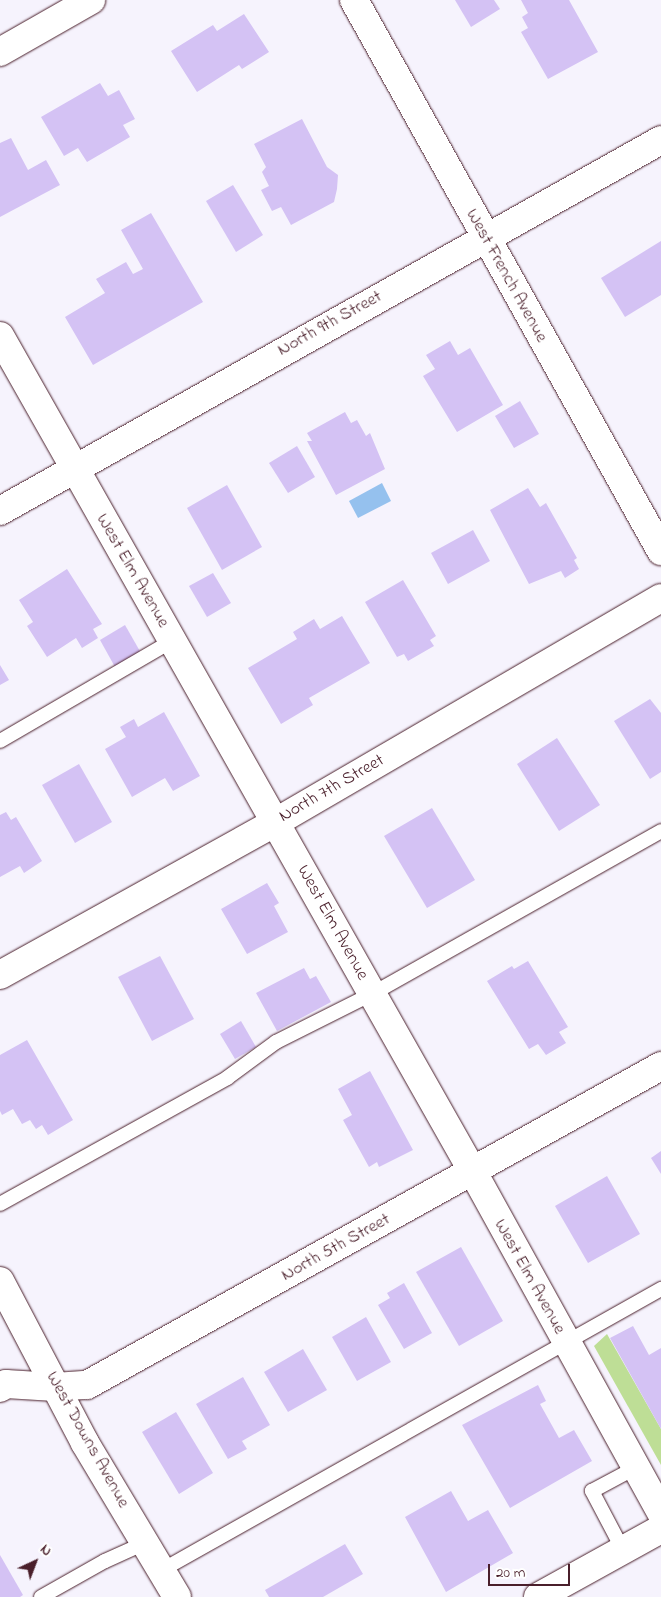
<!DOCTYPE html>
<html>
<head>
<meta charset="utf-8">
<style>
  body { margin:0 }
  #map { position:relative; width:661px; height:1597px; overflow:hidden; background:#f6f3fd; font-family:"Indie Flower",sans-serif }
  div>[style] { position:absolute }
  .green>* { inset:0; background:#bede96 }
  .water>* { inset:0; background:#95c1ee }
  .building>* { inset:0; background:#d4c2f4 }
  .roads { filter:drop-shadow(0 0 1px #4a1f2b) drop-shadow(0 0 1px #4a1f2b) }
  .lane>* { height:14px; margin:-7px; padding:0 7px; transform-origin:7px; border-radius:7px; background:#fff }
  .street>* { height:28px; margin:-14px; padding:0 14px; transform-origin:14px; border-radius:14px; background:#fff }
  .primary>* { height:28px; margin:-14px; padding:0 14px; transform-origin:14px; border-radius:14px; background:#fff }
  span { translate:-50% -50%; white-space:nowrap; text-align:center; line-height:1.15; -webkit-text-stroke:4px #fff; paint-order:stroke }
  .street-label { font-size:18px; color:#4a1f2b }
  .north { position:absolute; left:10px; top:1537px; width:50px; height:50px; -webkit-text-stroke:4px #fff; paint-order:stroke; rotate:43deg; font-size:14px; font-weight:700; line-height:20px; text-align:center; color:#4a1f2b }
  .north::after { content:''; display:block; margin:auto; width:18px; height:22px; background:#4a1f2b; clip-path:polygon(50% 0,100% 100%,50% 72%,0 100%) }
  .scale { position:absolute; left:488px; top:1564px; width:82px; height:22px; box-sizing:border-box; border:2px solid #4a1f2b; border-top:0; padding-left:6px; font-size:15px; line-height:18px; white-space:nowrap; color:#4a1f2b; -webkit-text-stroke:4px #fff; paint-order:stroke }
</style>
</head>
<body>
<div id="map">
  <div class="green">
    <div style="clip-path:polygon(607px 1334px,661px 1429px,661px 1465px,594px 1346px)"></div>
  </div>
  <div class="water">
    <div style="clip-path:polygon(382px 483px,391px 501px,358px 518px,349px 501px)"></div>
  </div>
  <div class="building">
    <div style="clip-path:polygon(455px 0,494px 0,500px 9px,471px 27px)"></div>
    <div style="clip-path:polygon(521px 0,569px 0,598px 52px,548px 79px,521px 32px,528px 28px,522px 17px,528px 13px)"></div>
    <div style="clip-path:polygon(244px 14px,269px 52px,242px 69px,239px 65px,197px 92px,171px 51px,213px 25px,217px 31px)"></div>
    <div style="clip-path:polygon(100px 83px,108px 96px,119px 90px,135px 119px,123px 125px,130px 137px,87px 162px,78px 148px,64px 156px,41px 117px)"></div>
    <div style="clip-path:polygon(302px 119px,327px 167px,338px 175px,337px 189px,334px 202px,291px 225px,281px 207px,272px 211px,261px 190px,269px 186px,262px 172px,266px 167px,254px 144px)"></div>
    <div style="clip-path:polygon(11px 138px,28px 170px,46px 160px,60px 185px,0 217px,0 143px)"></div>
    <div style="clip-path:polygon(233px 185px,263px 235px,236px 252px,206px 201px)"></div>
    <div style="clip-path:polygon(151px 213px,203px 302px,93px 365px,65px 317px,105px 293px,96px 279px,126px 262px,133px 274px,143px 269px,121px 230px)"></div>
    <div style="clip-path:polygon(661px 241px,661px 295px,625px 317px,601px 278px)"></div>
    <div style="clip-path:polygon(450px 341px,458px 355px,470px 348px,503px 405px,457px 432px,423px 376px,435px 369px,426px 355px)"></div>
    <div style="clip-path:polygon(520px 401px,539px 434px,514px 448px,495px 416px)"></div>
    <div style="clip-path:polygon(345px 412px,351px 423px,357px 420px,366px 436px,370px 433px,385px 469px,336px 495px,307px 441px,312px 441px,307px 433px)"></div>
    <div style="clip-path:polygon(297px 446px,315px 477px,288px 493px,269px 463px)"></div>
    <div style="clip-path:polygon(227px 485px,262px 547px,222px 570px,187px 508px)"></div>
    <div style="clip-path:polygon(528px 488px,540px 507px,546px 503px,577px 558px,574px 560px,579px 569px,565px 578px,561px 571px,529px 584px,490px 510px)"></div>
    <div style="clip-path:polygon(473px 530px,490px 561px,448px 584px,431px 553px)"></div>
    <div style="clip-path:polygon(67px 569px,102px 624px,93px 629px,98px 638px,82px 648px,76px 638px,47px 657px,27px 626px,33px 622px,19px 600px)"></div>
    <div style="clip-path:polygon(213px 573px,231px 603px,207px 617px,189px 586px)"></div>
    <div style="clip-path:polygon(403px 580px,436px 636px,430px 640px,434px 646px,408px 661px,404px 654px,397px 657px,365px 602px)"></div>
    <div style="clip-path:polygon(342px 616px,370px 663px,309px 698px,313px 705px,281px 724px,248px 668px,297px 639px,293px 632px,314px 619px,320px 629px)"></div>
    <div style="clip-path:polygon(125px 625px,141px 653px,115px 667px,100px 640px)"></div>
    <div style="clip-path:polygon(0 665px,9px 680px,0 685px)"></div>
    <div style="clip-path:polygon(650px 699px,661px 713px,661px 772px,650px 779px,614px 721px)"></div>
    <div style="clip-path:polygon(164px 712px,200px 776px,173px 791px,165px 778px,132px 797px,105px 749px,126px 737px,120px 727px,134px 719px,138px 727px)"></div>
    <div style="clip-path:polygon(557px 738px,600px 805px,559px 831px,517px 764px)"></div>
    <div style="clip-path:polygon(79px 764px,112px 822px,75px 843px,42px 785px)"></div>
    <div style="clip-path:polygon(432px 808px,475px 880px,427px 908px,384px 836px)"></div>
    <div style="clip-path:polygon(6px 812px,11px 820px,16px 817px,42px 861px,24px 873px,20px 866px,0 877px,0 815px)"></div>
    <div style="clip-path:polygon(267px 883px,279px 903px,274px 906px,288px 932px,247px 954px,221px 909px)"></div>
    <div style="clip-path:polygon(160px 956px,194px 1019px,152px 1041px,118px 977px)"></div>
    <div style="clip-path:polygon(528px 961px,568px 1027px,559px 1032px,566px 1043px,546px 1055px,538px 1044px,529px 1049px,487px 981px,512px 966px,514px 969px)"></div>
    <div style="clip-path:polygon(304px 968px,310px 979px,316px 976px,331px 1002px,277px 1031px,256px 993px)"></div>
    <div style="clip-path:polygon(241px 1021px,256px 1047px,235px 1059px,220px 1034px)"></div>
    <div style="clip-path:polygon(27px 1040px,73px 1120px,48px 1135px,42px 1125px,36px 1129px,30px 1120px,22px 1124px,13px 1109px,2px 1115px,0 1111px,0 1055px)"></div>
    <div style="clip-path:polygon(370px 1071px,413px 1150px,379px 1167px,377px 1162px,369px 1167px,343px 1120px,352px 1115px,338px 1089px)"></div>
    <div style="clip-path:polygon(661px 1151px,661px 1174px,651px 1158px)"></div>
    <div style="clip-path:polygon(607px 1176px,640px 1234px,588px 1263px,555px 1206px)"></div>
    <div style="clip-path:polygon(461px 1247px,503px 1321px,459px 1346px,416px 1272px)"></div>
    <div style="clip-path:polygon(404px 1283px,432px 1333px,404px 1349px,378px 1305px,390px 1298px,387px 1293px)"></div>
    <div style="clip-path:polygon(366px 1317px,391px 1362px,357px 1381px,332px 1337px)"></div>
    <div style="clip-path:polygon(633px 1326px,649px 1355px,661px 1348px,661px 1429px,610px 1338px)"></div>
    <div style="clip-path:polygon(303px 1349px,327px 1390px,288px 1412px,264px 1372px)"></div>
    <div style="clip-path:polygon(243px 1377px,270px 1425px,242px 1441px,247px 1449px,228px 1459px,196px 1404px)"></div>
    <div style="clip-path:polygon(538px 1385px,546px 1401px,540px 1404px,559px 1438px,574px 1430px,592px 1461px,510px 1508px,462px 1425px)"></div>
    <div style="clip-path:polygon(176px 1412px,213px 1473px,179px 1494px,142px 1432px)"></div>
    <div style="clip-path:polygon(451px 1491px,468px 1521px,488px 1510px,513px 1553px,446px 1592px,405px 1517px)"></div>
    <div style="clip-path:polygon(345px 1544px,363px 1574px,323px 1597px,269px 1597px,265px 1590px)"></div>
    <div style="clip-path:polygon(0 1555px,23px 1595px,20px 1597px,0 1597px)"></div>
  </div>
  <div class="roads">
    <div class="lane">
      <div style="left:0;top:741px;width:199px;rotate:-30.2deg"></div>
      <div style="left:0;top:1204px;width:260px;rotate:-29deg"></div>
      <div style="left:227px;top:1078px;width:61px;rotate:-36.3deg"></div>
      <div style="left:276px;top:1042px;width:107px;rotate:-26.6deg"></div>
      <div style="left:372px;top:994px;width:332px;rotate:-29.4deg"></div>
      <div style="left:623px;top:1550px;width:67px;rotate:-117.7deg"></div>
      <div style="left:592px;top:1491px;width:49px;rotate:-28.1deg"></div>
      <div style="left:162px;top:1570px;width:573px;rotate:-29.39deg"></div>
      <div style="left:41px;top:1597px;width:73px;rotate:-29.4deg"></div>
      <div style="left:105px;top:1561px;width:44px;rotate:-24.2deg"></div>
    </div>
    <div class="street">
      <div style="left:354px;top:0;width:631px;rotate:60.87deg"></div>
      <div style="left:0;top:52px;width:105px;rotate:-29.7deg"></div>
      <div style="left:0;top:336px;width:961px;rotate:60.5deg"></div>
      <div style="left:473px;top:1172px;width:389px;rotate:61.1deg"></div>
      <div style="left:0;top:511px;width:758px;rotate:-29.3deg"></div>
      <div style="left:0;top:975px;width:316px;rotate:-29deg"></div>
      <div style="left:276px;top:822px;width:445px;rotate:-30.2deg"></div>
      <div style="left:0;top:1281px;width:183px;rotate:62.3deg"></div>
      <div style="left:85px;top:1443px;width:179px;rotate:59.1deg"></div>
      <div style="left:0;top:1388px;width:7px;rotate:-34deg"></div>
      <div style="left:6px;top:1384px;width:49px;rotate:3.5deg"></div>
      <div style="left:55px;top:1387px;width:32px;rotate:-4deg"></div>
      <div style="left:87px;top:1385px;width:657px;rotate:-29.06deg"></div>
    </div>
    <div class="primary">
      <div style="left:538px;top:1597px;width:141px;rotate:-28.9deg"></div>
    </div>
  </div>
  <div class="street-label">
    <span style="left:506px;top:276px;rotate:61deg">West French Avenue</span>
    <span style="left:330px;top:324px;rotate:-29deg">North 9th Street</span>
    <span style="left:132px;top:571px;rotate:60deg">West Elm Avenue</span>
    <span style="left:332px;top:789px;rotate:-30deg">North 7th Street</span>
    <span style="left:332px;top:923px;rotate:61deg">West Elm Avenue</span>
    <span style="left:336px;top:1248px;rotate:-29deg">North 5th Street</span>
    <span style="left:529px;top:1277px;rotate:61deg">West Elm Avenue</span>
    <span style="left:87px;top:1440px;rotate:61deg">West Downs Avenue</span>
  </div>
  <div class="north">N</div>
  <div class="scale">20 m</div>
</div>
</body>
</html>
